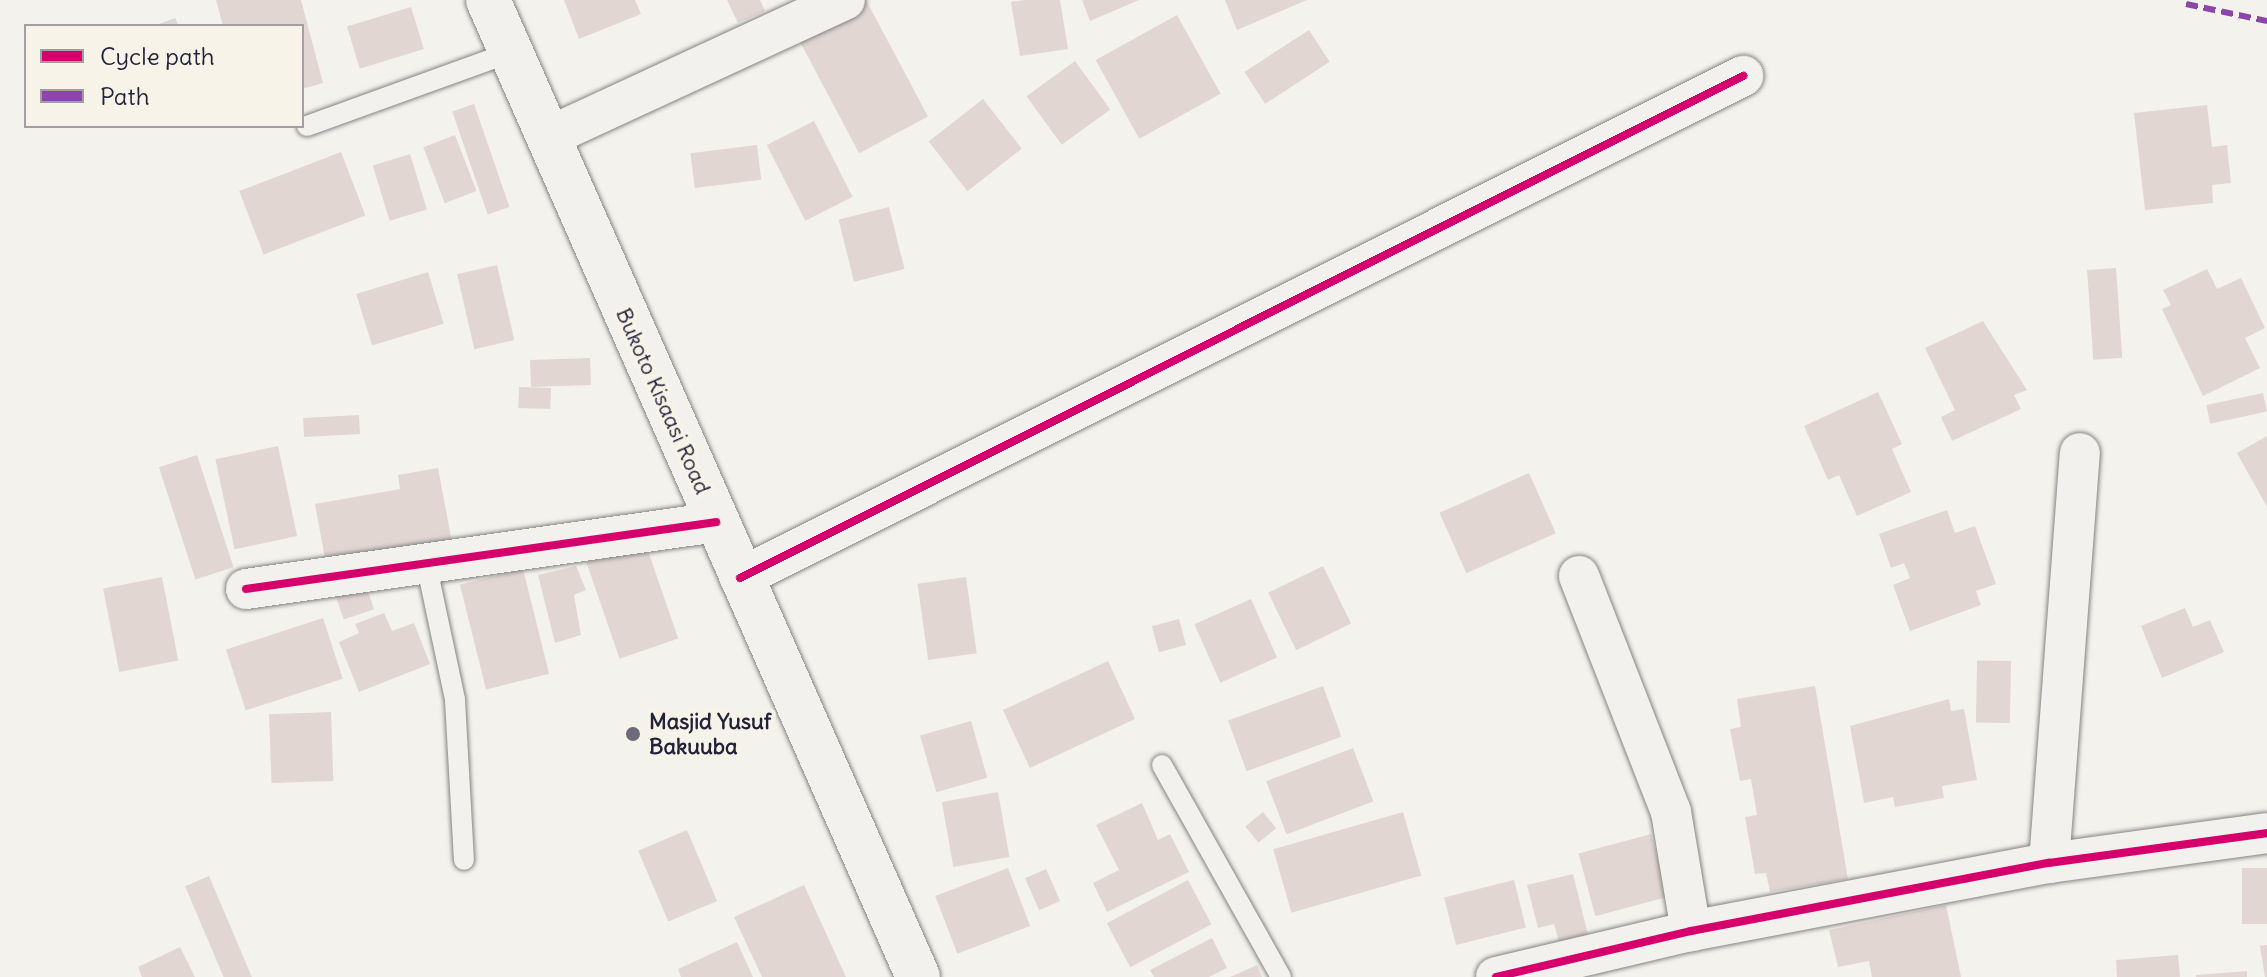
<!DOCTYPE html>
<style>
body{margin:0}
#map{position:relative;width:2267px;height:977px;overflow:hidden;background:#f4f2ec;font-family:Delius,sans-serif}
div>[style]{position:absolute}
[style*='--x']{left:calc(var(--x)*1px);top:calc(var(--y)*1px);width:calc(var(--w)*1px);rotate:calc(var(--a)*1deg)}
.building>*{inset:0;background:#e2d6d2;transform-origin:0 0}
.roads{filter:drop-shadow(0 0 2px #858486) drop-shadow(0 0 2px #858486)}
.service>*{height:20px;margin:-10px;padding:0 10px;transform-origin:10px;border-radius:10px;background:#f2f1ed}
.minor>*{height:40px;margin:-20px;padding:0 20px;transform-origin:20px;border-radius:20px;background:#f2f1ed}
.secondary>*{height:44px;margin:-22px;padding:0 22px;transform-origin:22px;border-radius:22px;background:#f2f1ed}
.quiet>*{height:6px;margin-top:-3px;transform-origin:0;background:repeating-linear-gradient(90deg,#8e44ad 0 12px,transparent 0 18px)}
.cycleway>*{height:8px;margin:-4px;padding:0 4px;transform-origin:4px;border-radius:4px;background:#d6006c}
.dots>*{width:22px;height:22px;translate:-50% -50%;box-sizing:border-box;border:4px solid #f7f3e8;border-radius:50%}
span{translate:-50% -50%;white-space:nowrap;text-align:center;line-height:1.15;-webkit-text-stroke:8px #f7f3e8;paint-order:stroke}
.street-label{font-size:22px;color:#22223b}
.poi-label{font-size:22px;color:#22223b;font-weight:700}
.left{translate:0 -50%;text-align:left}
.legend{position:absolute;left:24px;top:24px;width:280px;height:104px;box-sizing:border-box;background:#f7f3e8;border:2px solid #a29fa3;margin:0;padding:10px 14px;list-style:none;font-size:24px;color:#22223b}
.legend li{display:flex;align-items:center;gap:16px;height:40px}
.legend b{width:40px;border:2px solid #a29fa3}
</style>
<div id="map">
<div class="building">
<div style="clip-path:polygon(216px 0,301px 0,323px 83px,302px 89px,302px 26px,223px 26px)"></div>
<div style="clip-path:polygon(564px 0,635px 0,641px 14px,579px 39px)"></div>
<div style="clip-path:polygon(727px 0,760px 0,765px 11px,738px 23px)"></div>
<div style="left:866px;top:0;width:132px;height:78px;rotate:62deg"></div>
<div style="clip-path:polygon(1025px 0,1060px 0,1068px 49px,1020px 56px,1011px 2px)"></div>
<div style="clip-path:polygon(1082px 0,1139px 0,1090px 21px)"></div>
<div style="clip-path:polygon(1225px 0,1307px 0,1237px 30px)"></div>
<div style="left:411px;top:7px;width:44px;height:67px;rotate:73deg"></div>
<div style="left:1177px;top:15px;width:90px;height:93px;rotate:61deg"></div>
<div style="clip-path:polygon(175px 18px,179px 26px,154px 26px)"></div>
<div style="left:1309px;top:30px;width:38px;height:77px;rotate:57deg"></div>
<div style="left:1075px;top:61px;width:60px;height:60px;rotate:54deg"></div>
<div style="left:983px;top:99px;width:63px;height:69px;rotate:52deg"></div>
<div style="left:474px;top:104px;width:109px;height:23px;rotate:71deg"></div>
<div style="clip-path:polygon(2207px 105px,2212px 147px,2227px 145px,2231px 183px,2212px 185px,2213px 203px,2145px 210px,2134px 113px)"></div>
<div style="left:814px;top:121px;width:85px;height:53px;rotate:63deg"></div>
<div style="left:455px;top:135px;width:60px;height:34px;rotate:69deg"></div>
<div style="left:757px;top:145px;width:35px;height:67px;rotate:83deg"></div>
<div style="left:341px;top:152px;width:68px;height:109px;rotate:69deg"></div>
<div style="left:410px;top:154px;width:58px;height:39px;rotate:73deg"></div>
<div style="left:889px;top:207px;width:64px;height:52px;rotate:76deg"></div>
<div style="left:497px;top:265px;width:77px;height:41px;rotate:77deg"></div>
<div style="left:2116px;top:268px;width:90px;height:29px;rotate:86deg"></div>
<div style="clip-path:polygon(2207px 269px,2217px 289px,2241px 278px,2265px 328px,2245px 338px,2260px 368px,2203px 396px,2162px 309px,2171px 305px,2163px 290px)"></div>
<div style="left:428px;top:272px;width:54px;height:75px;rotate:73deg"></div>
<div style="clip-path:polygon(1983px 321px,2027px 390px,2014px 395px,2021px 409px,1952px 441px,1941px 417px,1955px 410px,1925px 348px)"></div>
<div style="left:590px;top:358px;width:27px;height:60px;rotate:88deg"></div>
<div style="left:519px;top:387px;width:32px;height:21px;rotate:2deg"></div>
<div style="clip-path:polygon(1878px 392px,1902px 444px,1892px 449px,1911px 492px,1857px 516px,1839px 475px,1828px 480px,1804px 426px)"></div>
<div style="left:2263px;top:393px;width:19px;height:58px;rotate:78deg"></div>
<div style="left:359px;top:415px;width:19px;height:56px;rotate:87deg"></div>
<div style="clip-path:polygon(2267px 436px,2267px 507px,2237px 453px)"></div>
<div style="left:278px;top:446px;width:92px;height:64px;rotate:78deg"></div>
<div style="left:197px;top:455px;width:118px;height:40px;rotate:72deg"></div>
<div style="clip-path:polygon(438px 468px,452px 542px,326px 564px,315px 504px,400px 489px,398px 475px)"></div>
<div style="left:1529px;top:473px;width:66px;height:98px;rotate:66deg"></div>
<div style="clip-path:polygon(1947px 510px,1955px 533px,1975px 526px,1996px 584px,1976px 591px,1981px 605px,1910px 631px,1893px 585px,1910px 578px,1904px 563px,1891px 568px,1879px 534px)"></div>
<div style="left:645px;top:542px;width:102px;height:62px;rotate:71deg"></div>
<div style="clip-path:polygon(576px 566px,586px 590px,574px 595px,581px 635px,555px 643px,538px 575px)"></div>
<div style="left:1323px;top:566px;width:64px;height:61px;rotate:64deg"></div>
<div style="left:523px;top:569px;width:108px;height:65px;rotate:76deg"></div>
<div style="left:162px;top:577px;width:85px;height:60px;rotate:79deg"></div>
<div style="left:363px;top:577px;width:34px;height:32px;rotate:71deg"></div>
<div style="left:966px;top:577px;width:77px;height:49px;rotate:82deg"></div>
<div style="left:1251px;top:599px;width:64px;height:62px;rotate:66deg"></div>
<div style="clip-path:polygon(2185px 608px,2193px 627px,2210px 620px,2224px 652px,2162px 678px,2141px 626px)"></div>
<div style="clip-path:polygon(384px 613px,392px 631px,414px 623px,430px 664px,359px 692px,339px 642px,359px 633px,355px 624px)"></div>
<div style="left:323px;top:618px;width:64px;height:102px;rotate:72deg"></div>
<div style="left:1179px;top:619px;width:27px;height:28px;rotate:75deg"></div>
<div style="left:1108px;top:661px;width:64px;height:116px;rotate:65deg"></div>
<div style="left:2011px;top:661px;width:62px;height:34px;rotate:91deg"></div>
<div style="left:1323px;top:686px;width:54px;height:101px;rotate:70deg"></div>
<div style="clip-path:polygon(1815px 686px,1848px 879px,1770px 892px,1766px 873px,1755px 874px,1745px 817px,1757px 815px,1751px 779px,1740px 781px,1730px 729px,1741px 727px,1737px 699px)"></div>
<div style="clip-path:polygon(1949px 699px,1951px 711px,1964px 709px,1977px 780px,1942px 786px,1944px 798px,1895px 807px,1893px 797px,1864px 803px,1850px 726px)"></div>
<div style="left:331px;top:712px;width:69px;height:62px;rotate:88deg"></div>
<div style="left:971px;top:721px;width:59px;height:53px;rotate:74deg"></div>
<div style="left:1353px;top:748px;width:57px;height:93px;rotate:69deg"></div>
<div style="left:998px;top:792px;width:66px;height:57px;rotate:80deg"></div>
<div style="clip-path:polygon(1142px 803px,1158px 840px,1170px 834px,1189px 872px,1107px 912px,1093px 883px,1119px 870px,1096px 825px)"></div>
<div style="left:1263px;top:812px;width:21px;height:23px;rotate:51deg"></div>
<div style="left:1403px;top:812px;width:66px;height:135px;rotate:74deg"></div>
<div style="left:687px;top:830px;width:77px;height:53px;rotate:67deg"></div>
<div style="left:1651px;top:834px;width:65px;height:75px;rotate:75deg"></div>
<div style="left:1008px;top:868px;width:62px;height:78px;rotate:69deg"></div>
<div style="left:2267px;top:868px;width:56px;height:25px;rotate:90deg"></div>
<div style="left:1046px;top:869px;width:35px;height:23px;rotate:66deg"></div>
<div style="clip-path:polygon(1573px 874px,1588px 935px,1559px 942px,1554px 924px,1538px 928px,1527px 885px)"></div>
<div style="left:209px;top:876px;width:110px;height:26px;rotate:67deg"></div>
<div style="left:1188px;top:880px;width:50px;height:92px;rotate:62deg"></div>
<div style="left:1514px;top:880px;width:49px;height:72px;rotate:76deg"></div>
<div style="clip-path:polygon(804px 885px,846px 977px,762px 977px,734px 917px)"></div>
<div style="clip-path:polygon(1946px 905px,1961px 977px,1872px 977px,1869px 961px,1838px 967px,1829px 930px)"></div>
<div style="clip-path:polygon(1212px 938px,1227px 968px,1209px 977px,1154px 977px,1150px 970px)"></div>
<div style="clip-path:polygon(737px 942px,753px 977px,681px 977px,678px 969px)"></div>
<div style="clip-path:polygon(2267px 945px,2267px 977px,2265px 977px,2260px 946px)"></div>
<div style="clip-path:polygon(180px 947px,195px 977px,142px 977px,138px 967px)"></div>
<div style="clip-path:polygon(2178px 955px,2180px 977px,2117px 977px,2116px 960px)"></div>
<div style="clip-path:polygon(1257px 965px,1262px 977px,1230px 977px)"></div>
<div style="clip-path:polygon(2247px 971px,2247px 977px,2196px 977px,2196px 975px)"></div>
</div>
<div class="roads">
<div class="service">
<div style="--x:307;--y:126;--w:217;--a:-19.9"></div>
<div style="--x:426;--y:563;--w:140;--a:78"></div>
<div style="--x:455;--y:700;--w:160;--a:86.8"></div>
<div style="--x:1162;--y:765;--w:243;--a:60.7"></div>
</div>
<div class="minor">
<div style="--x:548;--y:137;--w:327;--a:-24.8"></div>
<div style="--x:1579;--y:576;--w:253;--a:68.7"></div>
<div style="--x:1671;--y:812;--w:121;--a:80.5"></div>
<div style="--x:740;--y:578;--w:1122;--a:-26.59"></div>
<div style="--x:246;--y:589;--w:475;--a:-8.1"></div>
<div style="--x:2049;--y:863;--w:411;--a:-85.7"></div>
<div style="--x:1496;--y:977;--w:200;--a:-13.3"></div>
<div style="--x:1691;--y:931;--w:364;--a:-10.8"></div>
<div style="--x:2049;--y:863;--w:220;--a:-7.8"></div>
</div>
<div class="secondary">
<div style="--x:488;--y:0;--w:1067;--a:66.24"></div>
</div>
</div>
<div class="quiet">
<div style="--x:2186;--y:4;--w:83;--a:11.9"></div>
</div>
<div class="cycleway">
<div style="--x:740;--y:578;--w:1122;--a:-26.59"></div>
<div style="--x:246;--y:589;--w:475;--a:-8.1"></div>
<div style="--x:1496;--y:977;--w:200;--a:-13.3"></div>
<div style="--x:1691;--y:931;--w:364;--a:-10.8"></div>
<div style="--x:2049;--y:863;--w:220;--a:-7.8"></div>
</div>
<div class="dots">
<div style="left:633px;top:734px;background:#6c6b79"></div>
</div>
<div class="street-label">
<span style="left:663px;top:401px;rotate:66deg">Bukoto Kisaasi Road</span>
</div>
<div class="poi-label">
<span class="left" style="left:649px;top:734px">Masjid Yusuf<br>Bakuuba</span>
</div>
<ul class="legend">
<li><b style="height:10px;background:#d6006c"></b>Cycle path</li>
<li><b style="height:10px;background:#8e44ad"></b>Path</li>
</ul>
</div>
